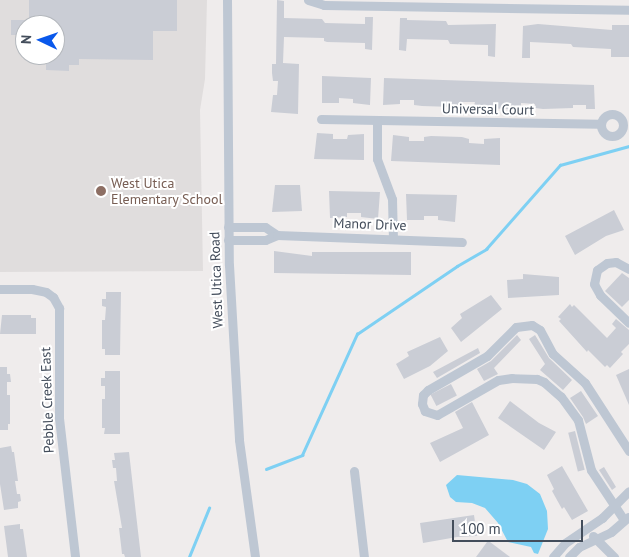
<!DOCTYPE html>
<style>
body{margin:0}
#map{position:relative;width:629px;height:557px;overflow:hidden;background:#efecec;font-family:"PT Sans",sans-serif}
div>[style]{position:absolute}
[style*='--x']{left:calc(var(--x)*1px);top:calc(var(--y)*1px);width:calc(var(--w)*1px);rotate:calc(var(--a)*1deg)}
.education>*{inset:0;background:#e0dddd}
.water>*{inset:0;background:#7ed0f3}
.stream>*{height:2.5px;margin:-1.25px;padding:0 1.25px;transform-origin:1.25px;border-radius:1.25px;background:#7ed0f3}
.building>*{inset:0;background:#cacdd5;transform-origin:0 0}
.minor>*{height:9px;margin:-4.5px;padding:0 4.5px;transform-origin:4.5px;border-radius:4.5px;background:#bec7d3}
.minor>.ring{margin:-4.5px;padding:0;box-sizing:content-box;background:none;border:9px solid #bec7d3;border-radius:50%}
.dots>*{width:14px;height:14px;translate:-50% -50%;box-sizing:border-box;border:2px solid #fff;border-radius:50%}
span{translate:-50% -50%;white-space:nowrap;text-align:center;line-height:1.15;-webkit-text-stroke:4px #fff;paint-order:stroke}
.street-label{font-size:14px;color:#434d5b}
.education-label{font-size:14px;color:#785e54}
.left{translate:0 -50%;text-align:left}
.north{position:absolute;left:15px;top:15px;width:50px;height:50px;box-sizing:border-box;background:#fff;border:1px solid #b4b8bd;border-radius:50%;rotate:273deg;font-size:14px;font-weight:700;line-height:20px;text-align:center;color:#434d5b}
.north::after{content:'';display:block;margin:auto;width:18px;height:22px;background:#0a58eb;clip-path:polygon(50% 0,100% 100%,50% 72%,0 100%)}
.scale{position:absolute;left:452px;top:520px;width:131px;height:22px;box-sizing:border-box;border:2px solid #434d5b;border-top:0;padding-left:6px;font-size:15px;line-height:18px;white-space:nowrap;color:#434d5b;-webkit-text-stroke:4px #fff;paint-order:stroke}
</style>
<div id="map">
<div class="education">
<div style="clip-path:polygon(evenodd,0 0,207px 0,205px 79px,200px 110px,203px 271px,0 272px,0 0,25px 25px,55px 25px,55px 55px,25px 55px,25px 25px)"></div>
</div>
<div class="water">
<div style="clip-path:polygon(457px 475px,513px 480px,527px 484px,540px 494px,547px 511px,548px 529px,538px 554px,534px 553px,531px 547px,508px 542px,498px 523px,485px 508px,472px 503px,456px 502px,450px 497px,446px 485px)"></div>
</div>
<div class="stream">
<div style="--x:266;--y:469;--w:39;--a:-21"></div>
<div style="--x:302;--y:455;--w:133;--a:-65.6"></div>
<div style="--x:357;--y:334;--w:121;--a:-34.2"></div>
<div style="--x:457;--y:266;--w:34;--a:-30"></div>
<div style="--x:486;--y:249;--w:112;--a:-48.6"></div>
<div style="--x:560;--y:165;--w:72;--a:-15.4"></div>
<div style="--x:189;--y:557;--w:53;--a:-67.8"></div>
</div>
<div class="building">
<div style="clip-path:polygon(29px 0,177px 0,177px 31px,153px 31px,153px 60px,79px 59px,79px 65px,69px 65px,69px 71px,46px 70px,46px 55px,55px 55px,55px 25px,29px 25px)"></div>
<div style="clip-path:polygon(277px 0,284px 1px,284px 18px,322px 19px,325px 23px,365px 24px,365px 17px,373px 17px,372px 50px,365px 49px,365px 43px,327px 42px,324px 41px,324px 38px,284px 37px,283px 63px,299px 64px,298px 114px,271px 112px,273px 95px,277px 95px,278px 81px,273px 81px,272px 73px,272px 64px,276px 64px)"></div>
<div style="clip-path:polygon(400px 18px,407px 18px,407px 20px,446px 21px,448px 25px,496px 24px,495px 57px,488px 56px,488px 45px,450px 44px,448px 40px,407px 39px,406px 51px,399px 50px)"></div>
<div style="left:11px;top:20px;width:14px;height:15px"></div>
<div style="clip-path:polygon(538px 24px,612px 30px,612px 25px,629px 25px,629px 57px,611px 57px,611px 49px,573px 47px,571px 44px,530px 42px,530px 58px,522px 58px,523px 26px)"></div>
<div style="clip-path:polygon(322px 76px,371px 78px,370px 105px,353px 103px,353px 99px,339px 98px,339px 103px,322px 103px)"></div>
<div style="clip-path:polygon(384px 78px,594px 85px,595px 109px,586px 109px,586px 105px,573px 105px,573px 108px,543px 109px,535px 108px,535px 104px,521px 103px,521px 108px,513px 109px,482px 108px,474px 106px,475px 102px,461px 102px,460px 106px,453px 107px,422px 106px,414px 105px,414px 100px,400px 100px,400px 104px,383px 105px)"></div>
<div style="clip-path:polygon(317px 133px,333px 134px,333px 139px,347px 139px,348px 135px,364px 134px,364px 160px,314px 159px)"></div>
<div style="clip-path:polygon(393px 135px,409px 137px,409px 141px,424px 141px,424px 137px,431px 136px,462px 137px,469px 139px,469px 143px,484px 144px,484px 139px,500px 138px,500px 165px,391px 161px)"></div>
<div style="clip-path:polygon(275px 185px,300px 185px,302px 211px,272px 212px)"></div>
<div style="clip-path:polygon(329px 191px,380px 192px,378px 219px,361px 217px,361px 213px,347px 213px,347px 217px,330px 218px)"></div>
<div style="clip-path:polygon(406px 194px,457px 195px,455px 222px,438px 220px,438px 216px,424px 216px,424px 220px,407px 220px)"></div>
<div style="clip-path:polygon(614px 210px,624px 230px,606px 236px,575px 255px,565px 236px)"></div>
<div style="clip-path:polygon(274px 251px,312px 256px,312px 252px,411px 252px,411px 275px,274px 273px)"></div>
<div style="clip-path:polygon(622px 273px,629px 278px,629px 300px,622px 307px,605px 291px)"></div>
<div style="clip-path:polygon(523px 274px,559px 277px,559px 295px,508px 298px,507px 280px,523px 279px)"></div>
<div style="clip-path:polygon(106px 292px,121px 292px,120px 355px,105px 355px,105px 349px,102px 349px,102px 320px,105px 320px,106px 307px,102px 306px,102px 299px,106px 299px)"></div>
<div style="clip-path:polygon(491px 295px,502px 309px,461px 342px,451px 328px,462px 318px,460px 314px)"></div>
<div style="clip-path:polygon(570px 304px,572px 307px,574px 305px,607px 338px,616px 328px,612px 324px,616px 319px,629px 330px,629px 344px,621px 352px,623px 354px,610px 368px,607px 365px,605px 367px,588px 350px,587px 352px,559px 321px,561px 319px,558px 317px)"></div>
<div style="clip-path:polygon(2px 315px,31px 315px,31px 318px,36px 318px,36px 334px,0 334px)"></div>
<div style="clip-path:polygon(517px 335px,521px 340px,494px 368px,498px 374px,484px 381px,477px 369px,491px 361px)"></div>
<div style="clip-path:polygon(535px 335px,549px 358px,572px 380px,563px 390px,540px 370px,545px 364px,529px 339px)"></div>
<div style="clip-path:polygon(440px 337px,448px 351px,430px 366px,404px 379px,396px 364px,409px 356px,407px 352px)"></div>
<div style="clip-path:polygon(478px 348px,480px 353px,437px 378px,433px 372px)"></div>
<div style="clip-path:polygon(0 367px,7px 367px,7px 374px,10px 374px,11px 382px,7px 382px,7px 395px,10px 395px,10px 424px,8px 424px,8px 430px,0 430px)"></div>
<div style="clip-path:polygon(629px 369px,629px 405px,616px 375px)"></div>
<div style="clip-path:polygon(105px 371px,120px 371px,120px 434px,104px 434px,105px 428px,102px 428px,102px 399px,105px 399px,105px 386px,101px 386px,101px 378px,105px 378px)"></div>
<div style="left:451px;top:384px;width:13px;height:23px;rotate:63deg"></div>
<div style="clip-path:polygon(581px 391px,598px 416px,586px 424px,583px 417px,570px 398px)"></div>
<div style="clip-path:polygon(510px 401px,539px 423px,556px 432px,544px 450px,498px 418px)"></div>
<div style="clip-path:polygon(472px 402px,489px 435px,440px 462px,430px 443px,463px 428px,455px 412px)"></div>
<div style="left:575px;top:431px;width:40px;height:7px;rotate:76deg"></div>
<div style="clip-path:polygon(11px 446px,12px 452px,14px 452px,18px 481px,15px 481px,17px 494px,20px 494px,21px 501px,18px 502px,18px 508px,4px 510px,0 484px,0 448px)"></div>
<div style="clip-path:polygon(129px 452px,136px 514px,141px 557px,125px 557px,124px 554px,122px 554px,121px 545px,119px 528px,122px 528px,114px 481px,117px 481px,116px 468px,113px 468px,112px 460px,115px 460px,114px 453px)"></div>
<div style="clip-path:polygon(562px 466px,588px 511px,572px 520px,564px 507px,562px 509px,552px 491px,554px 489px,547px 475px)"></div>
<div style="clip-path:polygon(604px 467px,616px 487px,612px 490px,599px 470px)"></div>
<div style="clip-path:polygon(474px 515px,477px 536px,457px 537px,423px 543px,420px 523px)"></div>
<div style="clip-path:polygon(20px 524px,20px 529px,23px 529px,27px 557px,8px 557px,4px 526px)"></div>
<div style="clip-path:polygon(487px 542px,490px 542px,510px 557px,476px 557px)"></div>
</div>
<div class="minor">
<div style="--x:227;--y:0;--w:265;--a:89.6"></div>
<div style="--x:229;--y:265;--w:175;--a:86.7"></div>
<div style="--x:239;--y:440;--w:118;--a:82.2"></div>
<div style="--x:308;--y:0;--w:17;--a:17"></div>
<div style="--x:324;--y:5;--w:305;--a:0.9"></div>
<div class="ring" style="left:601px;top:114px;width:13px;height:13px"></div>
<div style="--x:321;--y:119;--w:278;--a:1"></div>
<div style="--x:377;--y:121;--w:38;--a:90"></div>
<div style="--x:377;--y:159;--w:43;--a:69.4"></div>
<div style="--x:392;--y:199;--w:40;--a:88.6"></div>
<div style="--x:228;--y:227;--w:37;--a:0"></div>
<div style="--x:265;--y:227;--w:14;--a:34"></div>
<div style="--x:277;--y:235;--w:13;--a:157"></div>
<div style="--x:265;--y:240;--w:37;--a:180"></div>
<div style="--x:277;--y:235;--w:185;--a:2.2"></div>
<div style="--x:629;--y:269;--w:15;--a:-152"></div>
<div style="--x:616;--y:262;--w:9;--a:174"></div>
<div style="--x:607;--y:263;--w:12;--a:145"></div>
<div style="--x:597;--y:270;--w:14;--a:102"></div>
<div style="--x:594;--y:284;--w:13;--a:61"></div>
<div style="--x:600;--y:295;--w:40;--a:44"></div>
<div style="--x:0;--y:289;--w:32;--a:0"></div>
<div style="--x:32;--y:289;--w:14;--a:12"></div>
<div style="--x:46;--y:292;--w:9;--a:36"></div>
<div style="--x:53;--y:297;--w:13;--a:61"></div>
<div style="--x:59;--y:308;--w:110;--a:90"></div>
<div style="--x:59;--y:418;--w:140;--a:83.4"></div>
<div style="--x:354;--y:471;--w:87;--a:83.4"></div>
<div style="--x:624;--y:520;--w:60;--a:-123.4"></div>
<div style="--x:591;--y:470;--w:52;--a:-104.6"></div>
<div style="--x:578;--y:420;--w:29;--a:-126"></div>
<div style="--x:561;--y:397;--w:23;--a:-139"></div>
<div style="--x:544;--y:382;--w:8;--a:-157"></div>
<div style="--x:537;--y:379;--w:25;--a:-178"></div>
<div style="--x:512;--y:378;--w:14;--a:172"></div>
<div style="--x:498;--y:380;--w:70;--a:150.2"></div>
<div style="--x:437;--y:415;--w:13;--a:-162"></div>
<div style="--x:425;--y:411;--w:8;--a:-113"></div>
<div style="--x:422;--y:404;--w:9;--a:-84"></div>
<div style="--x:423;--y:395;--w:7;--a:-45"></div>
<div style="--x:428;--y:390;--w:68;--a:-30"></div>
<div style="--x:487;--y:356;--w:41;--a:-45"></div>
<div style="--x:516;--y:327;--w:16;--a:-7"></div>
<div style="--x:532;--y:325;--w:9;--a:32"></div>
<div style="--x:540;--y:330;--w:27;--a:62"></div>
<div style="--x:553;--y:354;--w:43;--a:42.2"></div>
<div style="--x:585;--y:383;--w:81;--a:57.1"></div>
<div style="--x:593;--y:536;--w:30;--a:45"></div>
<div style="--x:553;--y:557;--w:18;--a:-49"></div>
<div style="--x:565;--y:543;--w:45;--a:-34"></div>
<div style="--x:602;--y:518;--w:38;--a:-45"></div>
<div style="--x:569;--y:557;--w:14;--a:-45"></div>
<div style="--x:579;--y:547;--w:35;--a:-25"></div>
<div style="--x:611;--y:532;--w:23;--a:-41"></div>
</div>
<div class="dots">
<div style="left:101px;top:191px;background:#8d6e63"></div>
</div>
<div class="street-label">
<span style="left:488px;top:109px;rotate:1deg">Universal Court</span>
<span style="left:370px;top:224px;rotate:2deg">Manor Drive</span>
<span style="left:216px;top:280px;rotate:-92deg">West Utica Road</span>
<span style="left:47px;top:400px;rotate:-92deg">Pebble Creek East</span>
</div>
<div class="education-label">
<span class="left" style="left:111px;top:191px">West Utica<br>Elementary School</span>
</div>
<div class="north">N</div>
<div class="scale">100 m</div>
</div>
